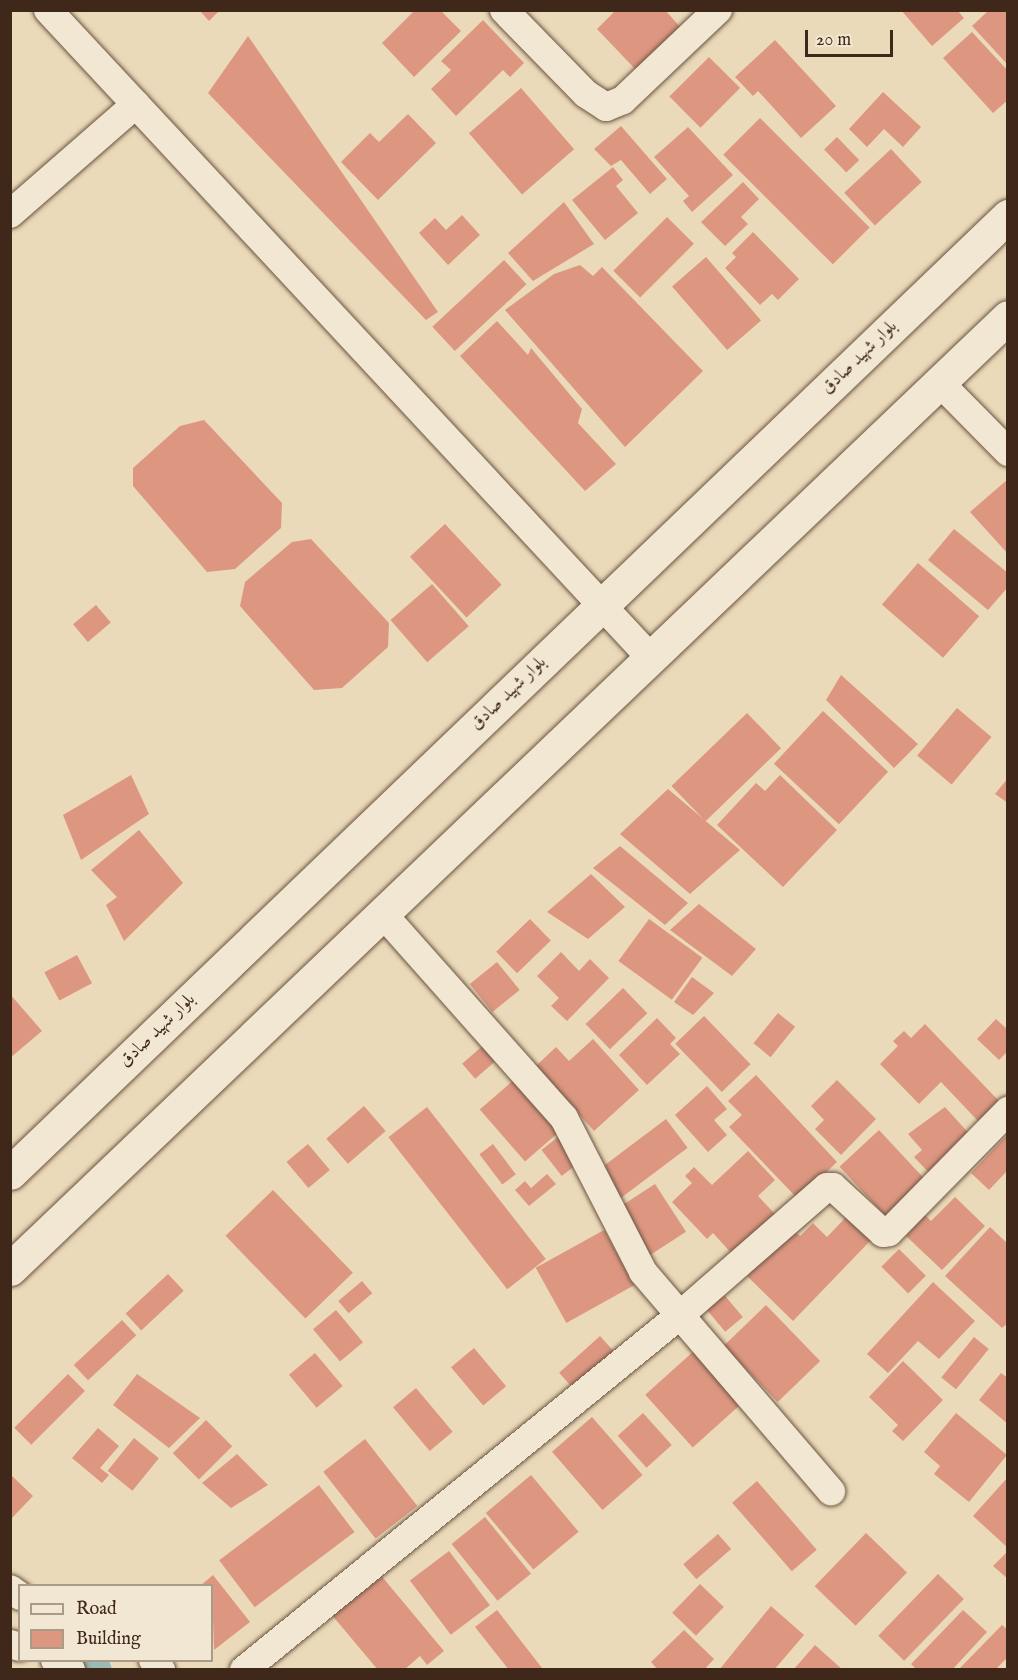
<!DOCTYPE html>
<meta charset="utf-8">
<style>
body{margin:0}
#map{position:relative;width:1018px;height:1680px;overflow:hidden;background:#ebdab9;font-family:"IM FELL English",Amiri,serif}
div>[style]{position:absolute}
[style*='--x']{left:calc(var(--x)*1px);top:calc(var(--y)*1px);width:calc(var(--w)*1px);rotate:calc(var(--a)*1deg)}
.canal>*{height:32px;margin:-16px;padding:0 16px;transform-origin:16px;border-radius:16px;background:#9ab9b7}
.building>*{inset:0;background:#dd9781;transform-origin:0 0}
.roads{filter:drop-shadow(0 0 2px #6a5442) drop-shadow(0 0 2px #6a5442)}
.minor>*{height:28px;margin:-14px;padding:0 14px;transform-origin:14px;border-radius:14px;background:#f2e7d2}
.secondary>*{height:33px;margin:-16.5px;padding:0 16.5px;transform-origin:16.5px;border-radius:16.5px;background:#f2e7d2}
span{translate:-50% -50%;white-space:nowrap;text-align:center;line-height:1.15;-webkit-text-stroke:4.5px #f2e7d2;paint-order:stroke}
.street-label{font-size:18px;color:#3f271a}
.frame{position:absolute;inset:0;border:12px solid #3f271a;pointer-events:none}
.legend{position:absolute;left:18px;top:1584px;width:195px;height:78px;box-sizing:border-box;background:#f2e7d2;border:2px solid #aa9a88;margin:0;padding:8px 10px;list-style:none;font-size:18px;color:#3f271a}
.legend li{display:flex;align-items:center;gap:12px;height:30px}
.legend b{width:30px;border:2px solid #aa9a88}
.scale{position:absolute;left:805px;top:30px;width:88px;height:27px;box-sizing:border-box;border:3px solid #3f271a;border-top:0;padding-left:8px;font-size:18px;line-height:21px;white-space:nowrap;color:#3f271a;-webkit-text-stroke:4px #f2e7d2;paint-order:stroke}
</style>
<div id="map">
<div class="canal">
<div style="--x:76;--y:1660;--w:22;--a:27"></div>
</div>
<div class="building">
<div style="clip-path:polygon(199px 10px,220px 10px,209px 21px)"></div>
<div style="clip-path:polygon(415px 10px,440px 10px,461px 31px,414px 77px,382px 43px)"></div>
<div style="clip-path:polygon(616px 10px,665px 10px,682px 29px,637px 71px,597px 29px)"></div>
<div style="clip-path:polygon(901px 10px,957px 10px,964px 18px,932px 46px)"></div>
<div style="clip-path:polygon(989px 10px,1008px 10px,1008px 65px,972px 26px)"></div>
<div style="clip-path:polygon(483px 20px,524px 63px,510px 77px,503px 70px,456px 116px,431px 89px,451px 70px,441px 61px)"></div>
<div style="clip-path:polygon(972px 32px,1008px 71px,1008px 100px,993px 113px,943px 58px)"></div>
<div style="clip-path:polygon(248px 36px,438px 312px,426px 320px,208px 93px)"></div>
<div style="clip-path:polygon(775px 40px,836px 106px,801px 138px,758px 91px,753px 96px,735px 77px)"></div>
<div style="left:709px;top:57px;width:44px;height:56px;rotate:45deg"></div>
<div style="left:521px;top:88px;width:81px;height:69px;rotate:49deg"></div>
<div style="clip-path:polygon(883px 92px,921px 127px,903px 147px,884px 129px,867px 147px,849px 129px)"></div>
<div style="clip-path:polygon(408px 114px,436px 143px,378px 200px,341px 162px,370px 133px,379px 142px)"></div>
<div style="left:760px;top:118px;width:155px;height:52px;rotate:45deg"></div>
<div style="clip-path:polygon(621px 126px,667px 179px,650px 194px,621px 160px,611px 166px,594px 149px)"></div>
<div style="clip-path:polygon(688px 127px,733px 175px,692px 212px,683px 201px,689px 196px,654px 157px)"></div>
<div style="left:837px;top:137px;width:32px;height:18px;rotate:46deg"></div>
<div style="left:891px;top:149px;width:45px;height:64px;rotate:47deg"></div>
<div style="clip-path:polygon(613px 167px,623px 180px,616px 186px,638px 213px,605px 240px,572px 200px)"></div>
<div style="clip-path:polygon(743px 182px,759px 199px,741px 217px,748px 224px,725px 246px,701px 222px)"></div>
<div style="clip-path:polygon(564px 202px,594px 244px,533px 281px,508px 253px)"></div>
<div style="clip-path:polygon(462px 215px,480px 235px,448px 265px,419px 233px,435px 218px,446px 230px)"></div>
<div style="left:667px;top:217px;width:38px;height:76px;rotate:45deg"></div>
<div style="clip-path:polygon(753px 232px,799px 279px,778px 300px,772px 294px,760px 305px,725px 268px,736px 257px,732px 253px)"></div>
<div style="left:706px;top:257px;width:84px;height:45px;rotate:49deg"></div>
<div style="left:504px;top:260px;width:33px;height:98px;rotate:47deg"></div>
<div style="clip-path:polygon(580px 265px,593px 276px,602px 267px,703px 371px,625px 447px,505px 310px,554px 274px)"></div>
<div style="clip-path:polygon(497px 321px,528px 355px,531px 348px,582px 409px,578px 423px,616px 464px,585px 491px,460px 356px)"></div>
<div style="clip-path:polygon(204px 420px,282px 503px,281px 528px,235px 569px,207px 572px,133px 486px,133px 468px,180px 426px)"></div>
<div style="clip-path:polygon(1008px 479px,1008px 554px,970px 512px)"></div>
<div style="left:445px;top:524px;width:83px;height:48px;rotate:47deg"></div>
<div style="clip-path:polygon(954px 529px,1008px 573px,1008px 587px,988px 610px,928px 560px)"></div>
<div style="clip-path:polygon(311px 539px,389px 623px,388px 647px,342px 688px,314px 690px,240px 606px,245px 582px,292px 542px)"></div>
<div style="left:918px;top:563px;width:81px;height:55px;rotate:41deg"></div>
<div style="left:432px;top:584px;width:56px;height:55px;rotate:49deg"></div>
<div style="left:96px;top:605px;width:23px;height:30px;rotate:50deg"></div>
<div style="clip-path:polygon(841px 675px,918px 744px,894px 768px,826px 700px)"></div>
<div style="left:957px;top:708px;width:45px;height:62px;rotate:40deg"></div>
<div style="left:823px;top:711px;width:89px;height:72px;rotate:43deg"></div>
<div style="left:747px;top:713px;width:49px;height:105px;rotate:46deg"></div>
<div style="clip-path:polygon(131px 775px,149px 814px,81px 860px,63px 815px)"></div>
<div style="clip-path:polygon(780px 775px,837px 830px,783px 887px,717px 825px,756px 783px,765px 791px)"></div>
<div style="clip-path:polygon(1008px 778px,1008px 803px,995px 794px)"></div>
<div style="clip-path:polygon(668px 789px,740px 850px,690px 894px,620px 834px)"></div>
<div style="clip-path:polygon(139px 830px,183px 883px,124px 941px,106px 905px,117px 897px,91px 870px)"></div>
<div style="clip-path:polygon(620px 846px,688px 903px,665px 925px,593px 868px)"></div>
<div style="clip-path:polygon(591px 874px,625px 907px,588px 939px,547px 912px)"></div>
<div style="clip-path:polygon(699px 904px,756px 949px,732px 976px,670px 930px)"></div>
<div style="left:530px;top:919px;width:30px;height:47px;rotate:46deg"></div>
<div style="left:649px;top:919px;width:66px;height:52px;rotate:36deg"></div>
<div style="clip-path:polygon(561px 952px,579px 971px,590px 959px,609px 978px,567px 1021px,551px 1006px,559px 998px,537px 976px)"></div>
<div style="left:77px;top:955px;width:32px;height:37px;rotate:62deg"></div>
<div style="left:497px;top:962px;width:36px;height:35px;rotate:51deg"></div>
<div style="clip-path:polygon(692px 977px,714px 993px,693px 1015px,674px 1002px)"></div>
<div style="left:623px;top:988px;width:35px;height:52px;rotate:46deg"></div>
<div style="clip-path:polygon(10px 994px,42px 1031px,10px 1058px)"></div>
<div style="left:778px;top:1013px;width:22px;height:39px;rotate:39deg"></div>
<div style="left:704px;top:1016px;width:67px;height:40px;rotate:46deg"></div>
<div style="clip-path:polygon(657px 1018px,676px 1038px,670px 1044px,680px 1054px,647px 1085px,619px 1055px)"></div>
<div style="clip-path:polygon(996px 1019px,1008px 1030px,1008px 1051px,999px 1060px,977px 1039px)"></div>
<div style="clip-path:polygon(925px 1024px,999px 1101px,978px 1121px,941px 1082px,919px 1104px,880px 1064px,898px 1046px,893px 1041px,904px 1031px,911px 1038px)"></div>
<div style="clip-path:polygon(593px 1039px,639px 1090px,594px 1131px,536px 1066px,556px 1047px,569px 1061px)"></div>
<div style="left:487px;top:1042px;width:20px;height:33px;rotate:49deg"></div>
<div style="clip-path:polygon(756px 1075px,837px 1162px,798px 1199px,729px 1127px,742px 1115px,728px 1101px)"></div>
<div style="left:516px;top:1078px;width:69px;height:48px;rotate:49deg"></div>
<div style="clip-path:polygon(837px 1080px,876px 1119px,841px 1155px,815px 1129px,824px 1120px,811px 1106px)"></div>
<div style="clip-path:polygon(707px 1086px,727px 1109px,714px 1120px,727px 1135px,708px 1152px,675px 1115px)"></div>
<div style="left:364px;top:1106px;width:33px;height:50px;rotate:49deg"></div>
<div style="left:427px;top:1107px;width:193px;height:49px;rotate:52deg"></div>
<div style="clip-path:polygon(945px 1107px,974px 1139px,933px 1177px,914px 1157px,922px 1150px,908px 1134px)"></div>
<div style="left:666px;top:1119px;width:36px;height:84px;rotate:53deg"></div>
<div style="left:879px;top:1130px;width:70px;height:54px;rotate:47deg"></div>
<div style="clip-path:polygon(1008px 1134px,1008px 1170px,989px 1190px,971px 1173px)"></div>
<div style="left:558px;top:1137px;width:33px;height:21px;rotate:52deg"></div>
<div style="left:308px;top:1144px;width:34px;height:28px;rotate:50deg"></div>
<div style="left:493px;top:1144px;width:38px;height:17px;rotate:53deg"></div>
<div style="clip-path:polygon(748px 1151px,775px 1180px,758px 1196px,775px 1214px,733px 1255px,713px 1233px,707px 1239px,672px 1202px,692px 1183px,685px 1176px,694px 1167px,712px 1185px)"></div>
<div style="clip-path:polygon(547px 1174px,556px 1184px,529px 1206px,515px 1190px,525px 1181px,531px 1188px)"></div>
<div style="left:655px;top:1184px;width:57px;height:45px;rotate:57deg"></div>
<div style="left:273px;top:1190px;width:115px;height:66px;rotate:46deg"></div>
<div style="clip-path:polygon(955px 1197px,985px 1226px,942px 1270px,906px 1236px,925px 1215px,931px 1221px)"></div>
<div style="clip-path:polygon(848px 1215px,872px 1239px,793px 1321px,747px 1276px,793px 1229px,800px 1236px,813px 1223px,827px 1237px)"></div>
<div style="clip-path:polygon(990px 1227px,1008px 1244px,1008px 1323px,1002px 1328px,945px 1276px)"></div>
<div style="left:604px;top:1230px;width:63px;height:78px;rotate:61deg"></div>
<div style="left:899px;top:1249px;width:38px;height:25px;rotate:45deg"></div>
<div style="left:168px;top:1274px;width:23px;height:58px;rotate:47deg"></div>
<div style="left:362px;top:1281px;width:16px;height:31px;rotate:50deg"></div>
<div style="clip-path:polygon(933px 1282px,975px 1321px,939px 1359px,918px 1341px,888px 1373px,867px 1354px)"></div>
<div style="left:721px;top:1291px;width:34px;height:23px;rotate:50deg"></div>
<div style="left:766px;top:1305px;width:78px;height:59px;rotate:46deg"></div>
<div style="left:336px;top:1310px;width:42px;height:30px;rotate:50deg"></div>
<div style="left:122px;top:1320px;width:21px;height:66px;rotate:47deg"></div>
<div style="left:600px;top:1336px;width:27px;height:55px;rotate:48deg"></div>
<div style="left:974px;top:1337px;width:19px;height:52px;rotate:39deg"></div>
<div style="left:474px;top:1348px;width:50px;height:30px;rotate:50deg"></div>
<div style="left:695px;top:1350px;width:71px;height:67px;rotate:48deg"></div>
<div style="left:315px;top:1353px;width:43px;height:34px;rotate:50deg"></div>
<div style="clip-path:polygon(903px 1361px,943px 1400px,903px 1441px,892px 1431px,898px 1425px,869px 1397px)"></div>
<div style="clip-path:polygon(1001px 1373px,1008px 1378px,1008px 1424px,979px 1400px)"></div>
<div style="left:68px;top:1374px;width:24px;height:76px;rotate:45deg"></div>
<div style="clip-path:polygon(137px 1374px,200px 1418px,169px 1448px,113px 1405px)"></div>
<div style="left:416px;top:1388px;width:57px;height:30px;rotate:50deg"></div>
<div style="left:643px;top:1413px;width:43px;height:34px;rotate:48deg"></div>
<div style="clip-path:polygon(956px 1413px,1007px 1455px,969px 1502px,934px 1474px,940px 1466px,924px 1452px)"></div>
<div style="left:592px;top:1417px;width:77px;height:53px;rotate:49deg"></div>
<div style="left:206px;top:1420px;width:37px;height:47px;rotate:45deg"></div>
<div style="clip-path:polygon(98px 1428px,119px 1446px,100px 1468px,109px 1475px,102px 1483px,72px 1458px)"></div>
<div style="left:134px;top:1438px;width:32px;height:42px;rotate:39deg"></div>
<div style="left:365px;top:1439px;width:85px;height:53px;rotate:52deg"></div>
<div style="clip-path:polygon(237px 1454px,268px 1485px,231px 1508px,202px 1483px)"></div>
<div style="clip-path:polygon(10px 1474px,33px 1496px,10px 1520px)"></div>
<div style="left:531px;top:1475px;width:74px;height:59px;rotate:50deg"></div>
<div style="clip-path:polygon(1008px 1477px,1008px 1548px,973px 1516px)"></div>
<div style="left:757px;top:1481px;width:91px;height:33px;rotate:49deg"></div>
<div style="left:319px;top:1485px;width:59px;height:125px;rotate:53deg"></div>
<div style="left:485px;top:1517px;width:73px;height:43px;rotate:51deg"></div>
<div style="left:866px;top:1533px;width:57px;height:74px;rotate:44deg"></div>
<div style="left:718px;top:1534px;width:20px;height:46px;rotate:49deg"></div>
<div style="left:449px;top:1551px;width:68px;height:49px;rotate:53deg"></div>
<div style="clip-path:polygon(1006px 1553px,1008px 1554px,1008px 1579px,993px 1566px)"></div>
<div style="clip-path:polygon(379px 1573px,444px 1651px,427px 1665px,420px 1656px,404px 1670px,378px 1670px,331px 1614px)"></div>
<div style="left:938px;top:1574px;width:36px;height:86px;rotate:44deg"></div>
<div style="clip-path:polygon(213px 1575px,250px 1622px,214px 1650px,212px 1586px,200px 1586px)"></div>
<div style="left:700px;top:1584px;width:33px;height:40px;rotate:44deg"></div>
<div style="clip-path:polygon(771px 1606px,804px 1635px,774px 1670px,719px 1670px)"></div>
<div style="clip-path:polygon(497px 1610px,542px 1668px,540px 1670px,509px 1670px,475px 1627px)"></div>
<div style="clip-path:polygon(963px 1610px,987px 1632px,952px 1670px,917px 1670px,911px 1664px)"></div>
<div style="clip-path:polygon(1002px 1625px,1008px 1630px,1008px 1657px,995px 1670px,958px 1670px)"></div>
<div style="clip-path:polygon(684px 1630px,714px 1659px,704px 1670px,658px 1670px,651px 1662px)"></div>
<div style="clip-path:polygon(815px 1645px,843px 1670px,793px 1670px)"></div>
</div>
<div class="roads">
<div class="minor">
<div style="--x:48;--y:10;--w:882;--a:47.07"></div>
<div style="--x:504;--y:10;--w:117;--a:45.7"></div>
<div style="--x:586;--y:94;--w:24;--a:33"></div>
<div style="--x:606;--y:107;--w:18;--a:-22"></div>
<div style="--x:623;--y:100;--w:131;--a:-43.5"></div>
<div style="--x:10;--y:214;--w:167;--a:-41.1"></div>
<div style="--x:940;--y:383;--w:97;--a:45.4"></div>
<div style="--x:382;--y:913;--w:274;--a:48.4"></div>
<div style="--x:564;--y:1118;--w:173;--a:62.8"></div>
<div style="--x:643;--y:1272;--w:289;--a:49.4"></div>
<div style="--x:10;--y:1589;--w:12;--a:35"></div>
<div style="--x:10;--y:1644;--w:10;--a:17"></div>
<div style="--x:55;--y:1660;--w:19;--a:32"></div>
<div style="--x:153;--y:1660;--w:13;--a:51"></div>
<div style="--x:244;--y:1670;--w:561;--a:-39.14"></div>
<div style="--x:679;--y:1316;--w:196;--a:-41.1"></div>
<div style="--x:827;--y:1187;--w:6;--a:0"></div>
<div style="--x:833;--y:1187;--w:68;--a:42.6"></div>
<div style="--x:883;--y:1233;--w:6;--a:-9"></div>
<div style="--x:889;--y:1232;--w:170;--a:-45.5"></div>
</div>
<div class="secondary">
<div style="--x:10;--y:1173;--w:1383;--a:-43.8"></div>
<div style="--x:10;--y:1269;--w:1379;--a:-43.65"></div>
</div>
</div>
<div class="street-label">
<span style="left:860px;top:358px;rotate:-44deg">بلوار شهید صادق</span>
<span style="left:509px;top:694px;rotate:-44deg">بلوار شهید صادق</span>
<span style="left:158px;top:1031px;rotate:-44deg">بلوار شهید صادق</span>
</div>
<div class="frame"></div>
<ul class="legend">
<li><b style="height:8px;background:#f2e7d2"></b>Road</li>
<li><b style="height:16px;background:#dd9781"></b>Building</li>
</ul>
<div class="scale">20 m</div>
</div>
